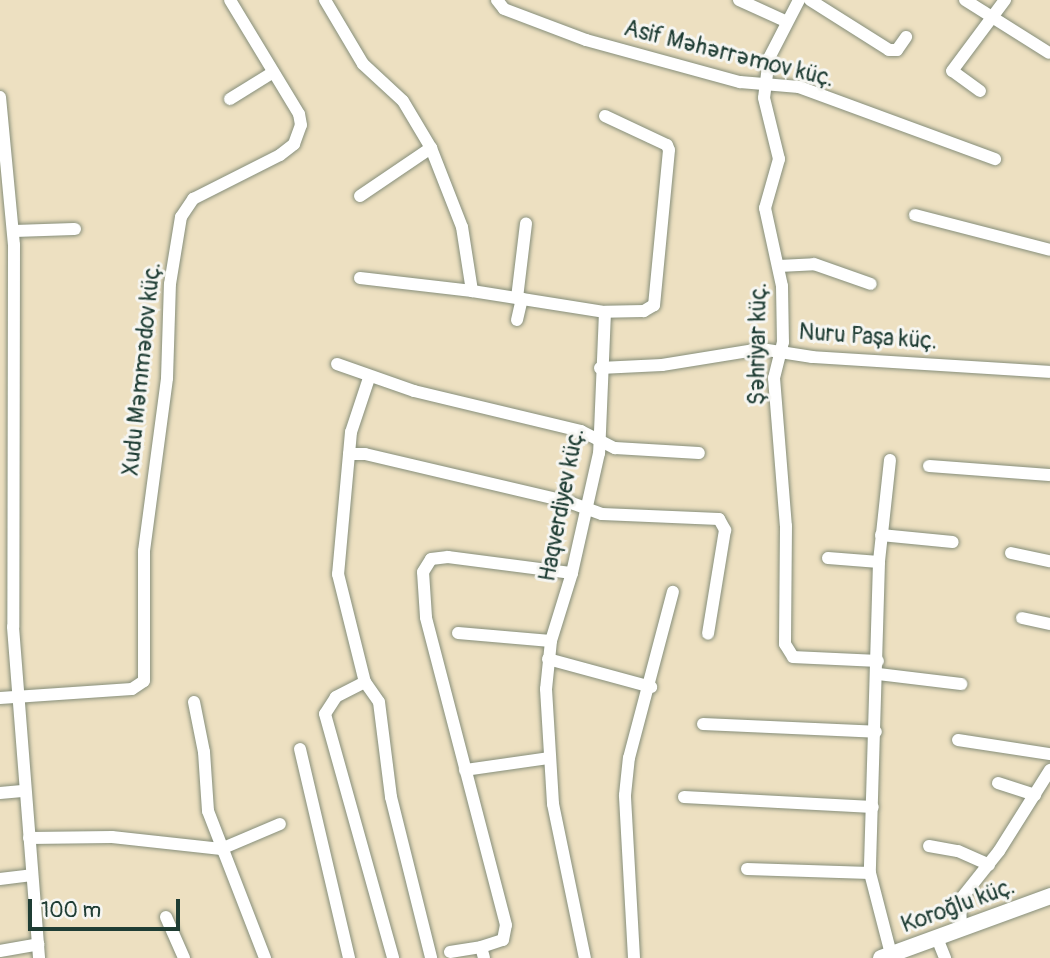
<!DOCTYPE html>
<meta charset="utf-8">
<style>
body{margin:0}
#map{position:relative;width:1050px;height:958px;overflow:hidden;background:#ede0c1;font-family:Pangolin,sans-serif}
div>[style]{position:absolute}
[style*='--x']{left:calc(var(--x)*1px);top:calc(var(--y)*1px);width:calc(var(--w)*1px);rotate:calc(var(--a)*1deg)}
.roads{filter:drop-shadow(0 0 2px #868e7a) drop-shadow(0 0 2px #868e7a)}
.minor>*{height:12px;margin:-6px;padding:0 6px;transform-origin:6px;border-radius:6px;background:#fff}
.tertiary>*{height:16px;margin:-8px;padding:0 8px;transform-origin:8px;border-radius:8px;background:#fff}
span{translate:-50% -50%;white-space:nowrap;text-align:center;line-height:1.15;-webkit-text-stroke:6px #f6f6f2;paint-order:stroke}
.street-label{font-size:23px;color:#1f3d34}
.scale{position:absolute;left:28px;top:899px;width:152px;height:32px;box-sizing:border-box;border:4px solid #1f3d34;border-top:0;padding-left:9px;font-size:21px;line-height:24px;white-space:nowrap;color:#1f3d34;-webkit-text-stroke:5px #f6f6f2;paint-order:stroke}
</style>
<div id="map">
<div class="roads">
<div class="minor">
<div style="--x:325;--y:0;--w:74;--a:59.3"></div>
<div style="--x:363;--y:64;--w:54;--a:42.8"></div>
<div style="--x:403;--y:101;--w:55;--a:59.2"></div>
<div style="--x:431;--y:148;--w:85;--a:68.6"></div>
<div style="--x:462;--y:227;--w:65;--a:81.1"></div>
<div style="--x:472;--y:291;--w:135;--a:9"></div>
<div style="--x:605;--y:312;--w:141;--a:92.4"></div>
<div style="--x:599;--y:453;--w:123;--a:102.7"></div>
<div style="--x:572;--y:573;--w:71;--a:107.2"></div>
<div style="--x:551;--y:641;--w:48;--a:95.9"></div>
<div style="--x:546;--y:689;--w:115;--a:86.5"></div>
<div style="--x:553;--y:804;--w:157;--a:78.3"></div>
<div style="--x:497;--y:0;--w:11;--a:52"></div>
<div style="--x:504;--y:9;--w:88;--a:20.7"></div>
<div style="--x:586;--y:40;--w:160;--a:15.3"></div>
<div style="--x:740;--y:82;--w:59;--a:4.8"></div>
<div style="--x:799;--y:87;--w:209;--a:20.2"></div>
<div style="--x:739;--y:0;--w:51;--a:24.5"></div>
<div style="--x:799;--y:0;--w:65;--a:117.3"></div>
<div style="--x:769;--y:58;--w:40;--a:97.1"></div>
<div style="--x:764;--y:98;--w:63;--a:76.2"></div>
<div style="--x:779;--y:159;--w:51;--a:105.9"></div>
<div style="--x:765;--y:208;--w:80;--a:77.7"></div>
<div style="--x:782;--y:286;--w:56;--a:89"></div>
<div style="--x:783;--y:342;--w:37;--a:104"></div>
<div style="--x:774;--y:378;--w:148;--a:85.4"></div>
<div style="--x:786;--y:526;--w:118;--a:90.5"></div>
<div style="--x:785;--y:644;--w:15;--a:58"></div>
<div style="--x:793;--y:657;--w:85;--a:2.7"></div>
<div style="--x:810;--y:0;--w:93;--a:32.3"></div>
<div style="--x:889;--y:50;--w:8;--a:0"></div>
<div style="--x:897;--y:50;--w:16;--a:-55"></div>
<div style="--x:965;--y:0;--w:99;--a:32.2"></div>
<div style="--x:980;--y:91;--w:34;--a:-144"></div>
<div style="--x:952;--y:71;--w:89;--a:-53.3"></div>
<div style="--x:0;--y:97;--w:149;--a:84.6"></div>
<div style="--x:14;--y:245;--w:382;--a:90.1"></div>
<div style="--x:13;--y:627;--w:332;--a:85.5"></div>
<div style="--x:230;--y:99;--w:49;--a:-31.8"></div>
<div style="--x:605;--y:116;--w:68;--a:25.1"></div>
<div style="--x:667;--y:145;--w:5;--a:68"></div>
<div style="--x:669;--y:150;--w:156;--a:95.5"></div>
<div style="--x:654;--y:305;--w:12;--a:149"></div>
<div style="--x:644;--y:311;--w:39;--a:179"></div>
<div style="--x:360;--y:196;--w:86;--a:-34.1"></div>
<div style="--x:915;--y:215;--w:139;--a:14.5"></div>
<div style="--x:13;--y:231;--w:62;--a:-1.8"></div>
<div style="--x:779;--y:266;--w:35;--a:-3"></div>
<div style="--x:814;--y:264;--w:60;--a:19.3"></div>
<div style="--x:360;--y:278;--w:113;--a:6.6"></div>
<div style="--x:517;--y:298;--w:75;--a:-83.1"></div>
<div style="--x:517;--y:320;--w:22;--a:-77"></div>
<div style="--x:337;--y:364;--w:82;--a:19.3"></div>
<div style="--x:414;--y:391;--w:172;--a:13.5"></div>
<div style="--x:581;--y:431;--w:38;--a:27"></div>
<div style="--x:615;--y:448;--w:84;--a:3.4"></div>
<div style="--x:600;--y:368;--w:62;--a:-2.8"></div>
<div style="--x:662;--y:365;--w:100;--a:-9.2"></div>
<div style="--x:761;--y:349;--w:52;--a:8.9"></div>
<div style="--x:812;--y:357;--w:238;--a:3.6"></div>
<div style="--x:369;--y:378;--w:57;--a:108.4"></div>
<div style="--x:351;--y:432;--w:143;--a:95.2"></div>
<div style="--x:338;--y:574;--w:111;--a:76"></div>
<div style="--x:365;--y:682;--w:33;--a:153"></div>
<div style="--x:336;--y:697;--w:20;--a:123"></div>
<div style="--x:325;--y:714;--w:253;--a:74.4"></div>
<div style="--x:349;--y:454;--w:16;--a:0"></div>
<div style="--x:365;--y:454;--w:206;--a:13.2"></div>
<div style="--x:566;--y:501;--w:38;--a:20"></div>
<div style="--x:602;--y:514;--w:117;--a:2.4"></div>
<div style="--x:719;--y:519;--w:13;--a:61"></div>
<div style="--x:725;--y:530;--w:105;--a:99.3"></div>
<div style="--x:890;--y:460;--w:103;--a:96.2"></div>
<div style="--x:879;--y:562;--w:311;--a:91.7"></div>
<div style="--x:870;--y:873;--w:84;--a:75.5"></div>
<div style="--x:929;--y:466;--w:121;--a:4.3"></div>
<div style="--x:881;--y:535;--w:72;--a:5.6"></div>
<div style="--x:1011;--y:553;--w:40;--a:12"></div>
<div style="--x:828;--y:558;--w:51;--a:4.5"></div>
<div style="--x:1022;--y:618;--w:29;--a:12"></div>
<div style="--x:458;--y:633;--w:93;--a:4.9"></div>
<div style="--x:548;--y:659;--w:107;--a:15.2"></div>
<div style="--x:878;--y:674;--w:84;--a:6.9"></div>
<div style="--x:365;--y:682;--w:24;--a:55"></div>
<div style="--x:379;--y:702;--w:96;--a:82.8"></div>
<div style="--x:391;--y:797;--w:166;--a:76"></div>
<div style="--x:0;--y:698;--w:132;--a:-3.9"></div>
<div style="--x:132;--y:689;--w:14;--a:-34"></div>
<div style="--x:144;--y:681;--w:130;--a:-90"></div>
<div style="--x:144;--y:551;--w:175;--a:-82.4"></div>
<div style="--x:167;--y:378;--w:94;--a:-88.2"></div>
<div style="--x:170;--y:284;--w:68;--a:-80.7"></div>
<div style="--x:181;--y:217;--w:22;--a:-56"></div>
<div style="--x:193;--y:199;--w:97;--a:-26.8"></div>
<div style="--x:280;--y:155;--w:18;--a:-38"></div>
<div style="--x:294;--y:144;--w:20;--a:-70"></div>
<div style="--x:301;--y:125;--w:11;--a:-100"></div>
<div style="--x:299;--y:114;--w:133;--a:-121.2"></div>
<div style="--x:194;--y:702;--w:51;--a:78.7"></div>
<div style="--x:204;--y:752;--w:59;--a:86.1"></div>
<div style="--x:208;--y:811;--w:158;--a:68.8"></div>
<div style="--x:703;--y:724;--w:173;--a:2.6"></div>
<div style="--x:958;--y:740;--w:93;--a:8.7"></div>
<div style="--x:300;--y:749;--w:215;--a:76.8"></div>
<div style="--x:465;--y:770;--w:85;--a:-8.1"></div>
<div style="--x:998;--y:783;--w:39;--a:18"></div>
<div style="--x:0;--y:793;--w:25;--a:-5"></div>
<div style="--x:684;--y:797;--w:189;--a:3"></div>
<div style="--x:29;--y:838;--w:83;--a:-0.7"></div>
<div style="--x:112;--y:837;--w:110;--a:6.3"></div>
<div style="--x:221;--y:849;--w:64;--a:-23"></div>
<div style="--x:929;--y:846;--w:29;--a:10"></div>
<div style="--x:958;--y:851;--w:34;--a:24"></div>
<div style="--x:747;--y:869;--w:123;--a:1.9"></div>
<div style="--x:0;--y:879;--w:32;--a:-7"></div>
<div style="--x:166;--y:917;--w:45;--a:66.3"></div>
<div style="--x:961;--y:930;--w:30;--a:-92"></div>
<div style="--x:960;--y:900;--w:63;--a:-51.5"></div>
<div style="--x:999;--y:851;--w:96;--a:-57.8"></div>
<div style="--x:937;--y:938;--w:22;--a:68"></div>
<div style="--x:0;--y:951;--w:39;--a:-10"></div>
<div style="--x:450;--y:952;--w:31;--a:-9"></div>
<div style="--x:484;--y:958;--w:11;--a:-105"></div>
<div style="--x:481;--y:947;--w:23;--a:-18"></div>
<div style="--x:503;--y:940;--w:15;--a:-79"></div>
<div style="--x:506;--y:925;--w:318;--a:-104.6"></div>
<div style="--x:426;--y:617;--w:45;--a:-93.8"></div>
<div style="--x:423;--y:572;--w:15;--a:-58"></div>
<div style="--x:431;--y:559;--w:17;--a:-7"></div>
<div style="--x:448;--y:557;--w:125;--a:7.4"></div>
<div style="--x:634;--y:958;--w:163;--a:-93.2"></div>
<div style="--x:625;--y:795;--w:37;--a:-84"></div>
<div style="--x:629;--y:758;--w:172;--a:-75.2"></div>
</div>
<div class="tertiary">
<div style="--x:881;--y:958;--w:180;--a:-20.1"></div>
</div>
</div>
<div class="street-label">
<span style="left:729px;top:54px;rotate:14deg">Asif Məhərrəmov küç.</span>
<span style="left:868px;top:337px;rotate:4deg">Nuru Paşa küç.</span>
<span style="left:758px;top:344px;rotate:-89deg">Şəhriyar küç.</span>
<span style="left:142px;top:369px;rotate:-84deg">Xudu Məmmədov küç.</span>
<span style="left:562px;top:505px;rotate:-79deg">Haqverdiyev küç.</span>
<span style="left:958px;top:906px;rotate:-20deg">Koroğlu küç.</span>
</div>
<div class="scale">100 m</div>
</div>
